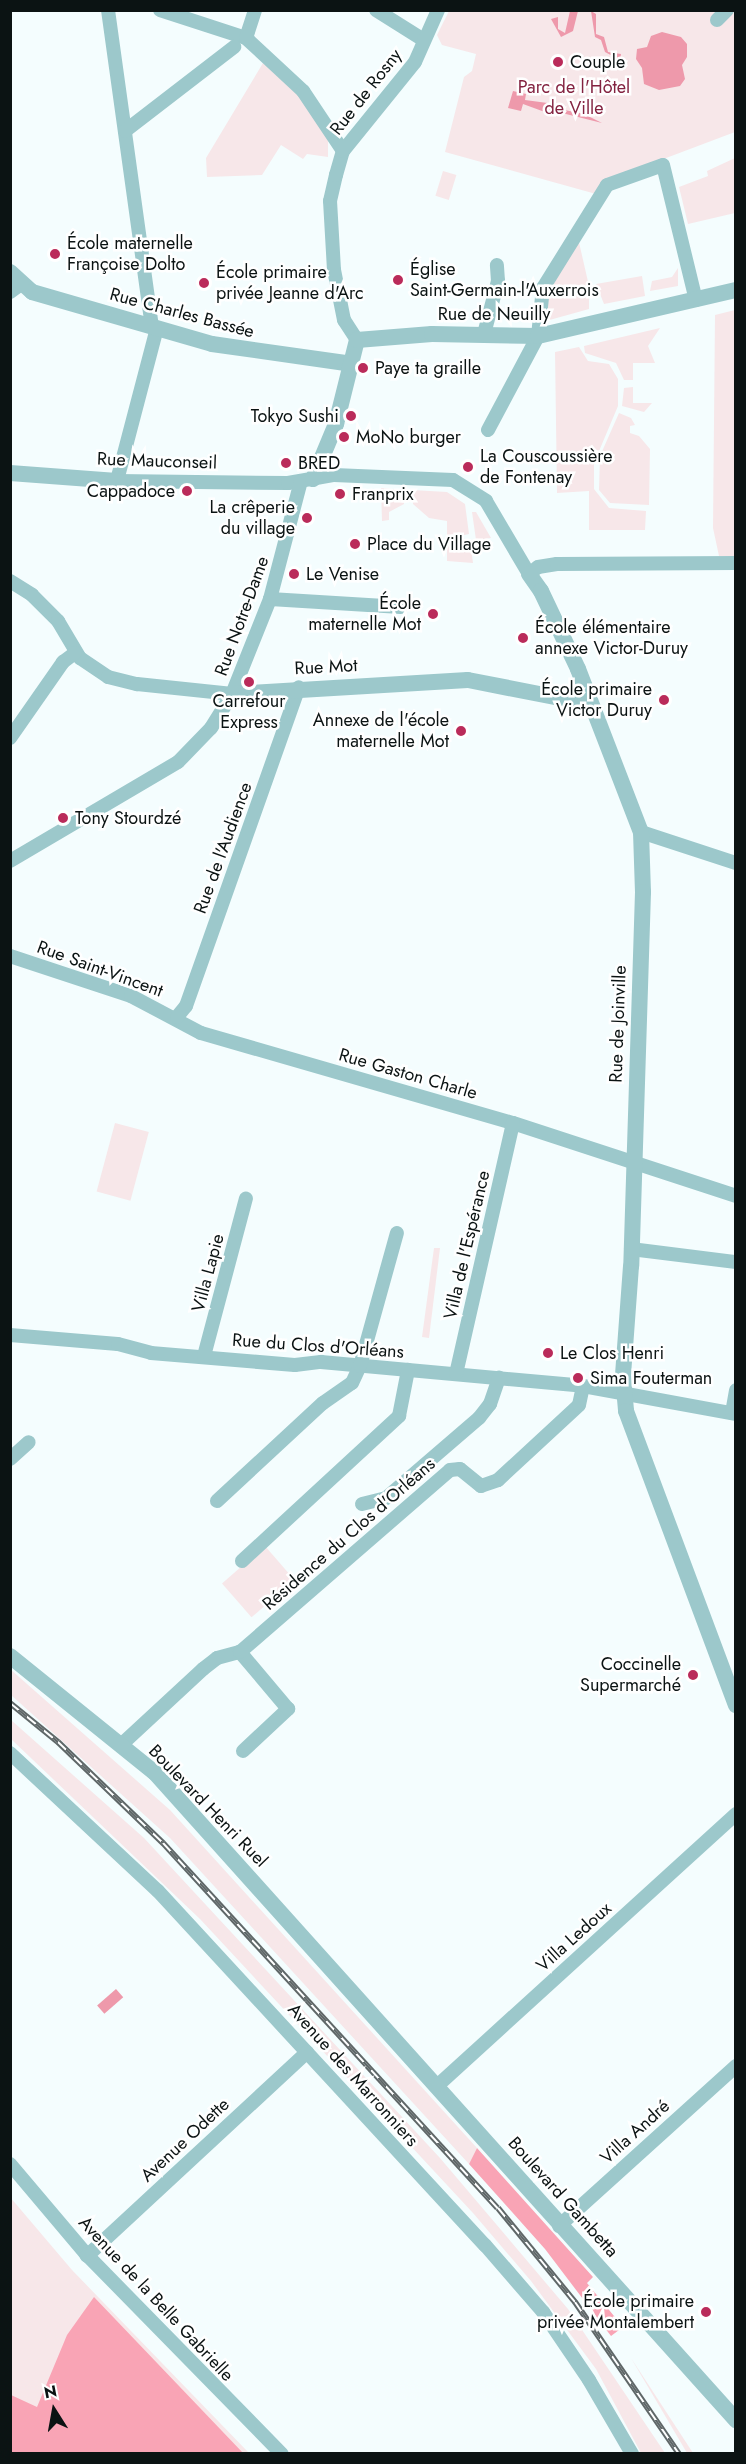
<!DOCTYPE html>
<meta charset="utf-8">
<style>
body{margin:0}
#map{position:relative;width:746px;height:2464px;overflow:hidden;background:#f4fdfe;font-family:Jost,sans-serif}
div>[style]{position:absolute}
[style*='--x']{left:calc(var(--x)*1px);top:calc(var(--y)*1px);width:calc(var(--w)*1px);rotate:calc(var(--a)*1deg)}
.green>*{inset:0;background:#f7e7e9;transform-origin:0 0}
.forest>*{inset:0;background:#f9a4b5}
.water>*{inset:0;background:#ee99ab;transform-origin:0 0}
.minor>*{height:14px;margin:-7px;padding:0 7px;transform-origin:7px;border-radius:7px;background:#9cc8cb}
.tertiary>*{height:16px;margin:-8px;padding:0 8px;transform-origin:8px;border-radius:8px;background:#9cc8cb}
.rail>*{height:6px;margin-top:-3px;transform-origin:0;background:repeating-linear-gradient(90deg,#fff 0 11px,#5f6768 0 22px);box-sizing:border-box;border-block:2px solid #5f6768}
.dots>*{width:16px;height:16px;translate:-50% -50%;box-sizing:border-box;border:3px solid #fff;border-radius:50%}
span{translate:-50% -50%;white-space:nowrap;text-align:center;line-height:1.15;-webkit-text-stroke:5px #fff;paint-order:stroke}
.poi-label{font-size:18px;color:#0b1313}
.left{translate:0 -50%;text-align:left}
.right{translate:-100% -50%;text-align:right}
.park-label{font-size:18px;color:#832240}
.street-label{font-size:18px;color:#0b1313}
.frame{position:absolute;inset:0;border:12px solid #0b1313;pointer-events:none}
.north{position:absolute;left:24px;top:2380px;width:60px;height:60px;-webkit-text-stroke:4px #fff;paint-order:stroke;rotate:349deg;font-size:16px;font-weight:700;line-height:24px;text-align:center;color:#0b1313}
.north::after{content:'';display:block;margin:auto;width:21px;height:27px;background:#0b1313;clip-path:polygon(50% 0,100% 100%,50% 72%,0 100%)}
</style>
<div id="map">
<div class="green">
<div style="clip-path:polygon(449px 11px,735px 11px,735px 132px,629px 172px,596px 194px,445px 152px,464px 77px,472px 71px,476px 54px,442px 45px,437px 35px)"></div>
<div style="clip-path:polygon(263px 63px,299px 96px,328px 138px,328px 157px,307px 154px,303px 159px,281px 145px,262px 175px,207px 177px,206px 158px)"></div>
<div style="clip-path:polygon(735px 158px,735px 213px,688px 224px,679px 187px,708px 176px,707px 171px)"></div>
<div style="left:443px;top:171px;width:14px;height:26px;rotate:17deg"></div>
<div style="clip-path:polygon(578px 238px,589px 286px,589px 309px,546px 321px,547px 292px)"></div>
<div style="clip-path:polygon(678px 268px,678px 286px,650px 291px,652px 281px,672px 277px)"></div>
<div style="clip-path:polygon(642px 276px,645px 296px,604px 304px,596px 284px)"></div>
<div style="clip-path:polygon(735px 310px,735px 556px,719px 556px,713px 528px,715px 315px)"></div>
<div style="clip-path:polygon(660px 328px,648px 346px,655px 363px,633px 363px,633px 380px,624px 380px,616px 363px,585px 353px,584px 346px)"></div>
<div style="clip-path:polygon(579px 347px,588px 361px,609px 364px,618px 379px,618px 406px,594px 463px,594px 489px,609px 508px,646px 511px,645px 530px,589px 530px,589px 491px,557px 493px,555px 352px)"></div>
<div style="clip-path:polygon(633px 387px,633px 403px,652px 403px,644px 412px,622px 406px,624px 388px)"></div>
<div style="clip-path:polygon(619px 413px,631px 418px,635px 425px,630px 426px,630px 433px,639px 436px,650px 449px,649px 505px,610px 503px,599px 490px,600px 456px)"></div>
<div style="clip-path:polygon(381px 488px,403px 490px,404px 504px,389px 512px,389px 520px,382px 521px)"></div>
<div style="clip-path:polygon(412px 490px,447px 492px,465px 504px,469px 534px,460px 536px,461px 549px,471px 548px,473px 563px,447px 561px,447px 521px,429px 518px,413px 504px)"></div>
<div style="clip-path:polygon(472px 512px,476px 512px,491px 538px,476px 540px)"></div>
<div style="left:115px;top:1123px;width:35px;height:71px;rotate:15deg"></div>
<div style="clip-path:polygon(434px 1248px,440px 1248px,429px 1338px,422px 1337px)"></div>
<div style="left:265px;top:1546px;width:45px;height:57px;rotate:49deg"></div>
<div style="clip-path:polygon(10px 1669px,170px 1810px,477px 2148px,469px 2164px,170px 1838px,11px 1695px)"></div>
<div style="clip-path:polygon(11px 1720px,144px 1838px,440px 2158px,568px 2309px,665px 2453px,641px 2453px,596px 2369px,531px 2281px,473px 2213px,200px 1919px,11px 1739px)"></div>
<div style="clip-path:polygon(10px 2197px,72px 2270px,249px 2453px,11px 2453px)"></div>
<div style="clip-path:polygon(631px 2358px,693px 2453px,687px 2453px)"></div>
</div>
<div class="forest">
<div style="clip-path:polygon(477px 2148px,593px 2277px,587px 2283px,623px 2327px,611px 2336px,545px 2249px,469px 2164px)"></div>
<div style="clip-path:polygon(94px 2297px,243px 2453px,11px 2453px,11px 2395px,37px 2407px,67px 2335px)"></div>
</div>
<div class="water">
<div style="clip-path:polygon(570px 11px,578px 11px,573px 31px,561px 37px,551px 19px,558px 17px,558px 29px,565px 33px)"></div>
<div style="clip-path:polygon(591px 11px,596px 14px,596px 34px,604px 37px,608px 52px,621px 54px,620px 60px,605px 52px,601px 40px,595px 37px)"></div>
<div style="clip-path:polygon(662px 32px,681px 37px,687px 44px,687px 57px,682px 65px,685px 79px,680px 86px,659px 90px,644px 84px,642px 68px,636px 59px,637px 49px,647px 47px,651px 36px)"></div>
<div style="clip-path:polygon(513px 91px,526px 94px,525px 100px,555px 104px,555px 108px,584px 114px,602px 123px,554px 111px,553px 115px,523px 104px,521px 111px,508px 108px)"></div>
<div style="left:116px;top:1989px;width:11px;height:25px;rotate:49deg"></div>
</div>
<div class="minor">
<div style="--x:108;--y:10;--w:320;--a:82.1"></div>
<div style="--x:160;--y:10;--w:90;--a:18"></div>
<div style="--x:246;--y:38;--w:78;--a:42.9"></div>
<div style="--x:303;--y:91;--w:72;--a:56.3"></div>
<div style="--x:376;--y:10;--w:54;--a:32.2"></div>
<div style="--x:717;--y:20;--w:14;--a:-45"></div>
<div style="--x:246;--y:38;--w:29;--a:-72"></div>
<div style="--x:125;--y:131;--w:138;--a:-37.6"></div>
<div style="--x:10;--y:292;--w:14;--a:-36"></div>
<div style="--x:157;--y:328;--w:158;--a:104.7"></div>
<div style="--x:117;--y:481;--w:171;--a:0.7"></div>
<div style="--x:288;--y:483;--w:47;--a:-9.9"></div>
<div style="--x:334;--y:475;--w:119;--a:2.4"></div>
<div style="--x:453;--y:480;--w:39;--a:32"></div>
<div style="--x:486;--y:501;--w:85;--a:59.5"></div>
<div style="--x:529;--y:574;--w:11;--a:-38"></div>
<div style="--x:538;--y:567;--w:19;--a:-9"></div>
<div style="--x:557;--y:564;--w:179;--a:-0.3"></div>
<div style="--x:484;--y:334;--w:55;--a:-75.2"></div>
<div style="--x:498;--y:281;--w:16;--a:-94"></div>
<div style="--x:357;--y:340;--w:24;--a:-123"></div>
<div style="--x:344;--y:320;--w:51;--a:-101.3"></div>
<div style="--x:334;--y:270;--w:69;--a:-93.3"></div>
<div style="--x:330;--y:201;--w:27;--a:-77"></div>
<div style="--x:336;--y:175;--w:25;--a:-74"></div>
<div style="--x:343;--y:151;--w:114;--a:-51"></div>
<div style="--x:415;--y:62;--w:57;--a:-66.1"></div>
<div style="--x:488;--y:430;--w:106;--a:-62"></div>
<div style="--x:538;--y:336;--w:48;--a:-84.1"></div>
<div style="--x:543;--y:288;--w:121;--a:-58.1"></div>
<div style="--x:607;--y:185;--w:59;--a:-19.7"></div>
<div style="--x:663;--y:165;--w:139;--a:76.3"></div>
<div style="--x:10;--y:581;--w:26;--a:32"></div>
<div style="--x:32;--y:595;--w:37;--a:45"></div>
<div style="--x:58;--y:621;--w:43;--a:59.3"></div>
<div style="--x:80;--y:658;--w:34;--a:34"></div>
<div style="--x:108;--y:677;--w:30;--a:14"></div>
<div style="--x:137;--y:684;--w:96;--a:6"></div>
<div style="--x:270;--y:599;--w:131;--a:3.5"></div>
<div style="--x:10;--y:738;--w:93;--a:-55.1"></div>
<div style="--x:63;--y:662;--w:15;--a:-37"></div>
<div style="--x:641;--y:832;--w:100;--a:18.1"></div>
<div style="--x:10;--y:861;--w:195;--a:-30.5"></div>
<div style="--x:178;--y:762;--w:47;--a:-45.9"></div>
<div style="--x:211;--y:728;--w:40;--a:-58"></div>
<div style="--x:232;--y:694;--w:102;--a:-68.2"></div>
<div style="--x:270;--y:599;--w:122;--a:-75.3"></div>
<div style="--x:10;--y:956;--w:127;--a:18.3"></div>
<div style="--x:131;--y:996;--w:79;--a:27.9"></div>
<div style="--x:201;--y:1033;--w:325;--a:16.1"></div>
<div style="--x:513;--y:1123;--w:235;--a:18.1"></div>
<div style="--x:177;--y:1017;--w:14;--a:-51"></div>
<div style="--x:186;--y:1006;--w:338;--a:-70.5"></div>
<div style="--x:631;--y:1249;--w:106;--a:7.1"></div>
<div style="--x:10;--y:1335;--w:108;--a:4.8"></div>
<div style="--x:118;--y:1344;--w:34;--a:15"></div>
<div style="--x:151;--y:1353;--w:144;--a:4.8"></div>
<div style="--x:295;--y:1365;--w:26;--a:-7"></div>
<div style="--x:321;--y:1362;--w:263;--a:5.2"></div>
<div style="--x:583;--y:1386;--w:156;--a:10.4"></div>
<div style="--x:204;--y:1356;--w:163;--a:-75.1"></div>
<div style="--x:456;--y:1374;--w:257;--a:-77.2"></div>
<div style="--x:732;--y:1413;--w:23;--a:-80"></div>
<div style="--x:10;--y:1459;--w:25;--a:-42"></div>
<div style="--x:217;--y:1501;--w:144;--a:-42.8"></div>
<div style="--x:323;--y:1403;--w:35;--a:-35"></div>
<div style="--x:352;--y:1383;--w:19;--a:-65"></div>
<div style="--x:360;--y:1366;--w:138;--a:-74.5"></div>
<div style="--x:362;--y:1504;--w:25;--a:-14"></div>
<div style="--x:386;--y:1498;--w:123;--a:-40.7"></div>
<div style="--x:479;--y:1418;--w:18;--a:-52"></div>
<div style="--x:490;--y:1404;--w:28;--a:-71"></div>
<div style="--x:242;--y:1561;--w:214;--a:-42.7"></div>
<div style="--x:399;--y:1416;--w:47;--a:-78.9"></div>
<div style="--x:121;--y:1745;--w:112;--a:-42.8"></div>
<div style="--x:203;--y:1669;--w:18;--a:-38"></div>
<div style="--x:217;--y:1658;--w:24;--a:-15"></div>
<div style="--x:243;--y:1751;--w:62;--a:-43"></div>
<div style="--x:288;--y:1709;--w:75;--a:-130.1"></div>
<div style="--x:240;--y:1652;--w:278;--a:-40.9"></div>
<div style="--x:450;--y:1470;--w:10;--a:-6"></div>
<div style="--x:460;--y:1469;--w:27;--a:39"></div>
<div style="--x:481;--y:1486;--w:18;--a:-19"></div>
<div style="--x:498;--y:1480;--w:110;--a:-42.8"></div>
<div style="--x:579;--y:1405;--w:19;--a:-78"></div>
<div style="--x:10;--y:1753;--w:202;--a:43"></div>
<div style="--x:158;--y:1891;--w:482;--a:47.3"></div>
<div style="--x:485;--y:2245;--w:89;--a:49.1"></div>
<div style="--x:543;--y:2312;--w:82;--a:55.9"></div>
<div style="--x:589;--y:2380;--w:86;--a:59.8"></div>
<div style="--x:437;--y:2086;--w:404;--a:-42.3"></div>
<div style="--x:10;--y:2164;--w:118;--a:49.8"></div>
<div style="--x:86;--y:2254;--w:280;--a:45.6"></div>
<div style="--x:559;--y:2226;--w:239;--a:-42.1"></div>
<div style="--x:87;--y:2256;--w:300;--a:-42.8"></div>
</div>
<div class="tertiary">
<div style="--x:10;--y:272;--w:30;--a:42"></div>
<div style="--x:32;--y:292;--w:187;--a:16.1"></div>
<div style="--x:212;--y:344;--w:142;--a:8.1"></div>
<div style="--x:10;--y:473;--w:107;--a:4.3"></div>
<div style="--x:313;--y:479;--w:60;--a:-67.3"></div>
<div style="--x:336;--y:424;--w:87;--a:-76"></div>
<div style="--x:357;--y:340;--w:75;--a:-4.6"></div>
<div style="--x:432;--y:334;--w:106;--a:1.1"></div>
<div style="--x:538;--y:336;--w:203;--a:-13.1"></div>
<div style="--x:529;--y:574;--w:21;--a:55"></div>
<div style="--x:541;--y:591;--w:86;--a:64.6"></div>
<div style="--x:578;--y:669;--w:175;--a:68.9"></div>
<div style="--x:641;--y:832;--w:60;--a:88.1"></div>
<div style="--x:643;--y:892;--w:374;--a:91.8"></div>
<div style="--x:631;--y:1266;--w:110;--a:94.2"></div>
<div style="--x:623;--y:1376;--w:35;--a:85"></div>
<div style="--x:626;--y:1411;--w:314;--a:69.5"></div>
<div style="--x:232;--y:694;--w:236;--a:-3.4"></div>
<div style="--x:468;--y:680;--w:104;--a:11.1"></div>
<div style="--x:570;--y:700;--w:18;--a:-16"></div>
<div style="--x:10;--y:1656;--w:186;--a:38.9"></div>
<div style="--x:155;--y:1773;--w:870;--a:48.08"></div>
</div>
<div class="rail">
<div style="--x:10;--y:1703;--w:62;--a:39.1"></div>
<div style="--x:58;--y:1742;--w:146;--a:43.9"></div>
<div style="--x:163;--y:1843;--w:495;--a:47.5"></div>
<div style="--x:498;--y:2208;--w:122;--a:50.7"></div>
<div style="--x:575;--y:2302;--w:184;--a:55.6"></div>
</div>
<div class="dots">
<div style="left:558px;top:62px;background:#ba2b5a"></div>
<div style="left:55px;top:254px;background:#ba2b5a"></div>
<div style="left:398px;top:280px;background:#ba2b5a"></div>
<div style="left:204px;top:283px;background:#ba2b5a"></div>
<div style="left:363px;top:368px;background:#ba2b5a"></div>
<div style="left:351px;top:416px;background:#ba2b5a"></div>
<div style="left:344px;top:437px;background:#ba2b5a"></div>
<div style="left:286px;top:463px;background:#ba2b5a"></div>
<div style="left:468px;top:467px;background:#ba2b5a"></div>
<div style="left:187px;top:491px;background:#ba2b5a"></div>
<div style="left:340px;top:494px;background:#ba2b5a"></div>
<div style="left:307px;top:518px;background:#ba2b5a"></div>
<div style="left:355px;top:544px;background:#ba2b5a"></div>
<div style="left:294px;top:574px;background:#ba2b5a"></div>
<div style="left:433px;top:614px;background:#ba2b5a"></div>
<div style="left:523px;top:638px;background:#ba2b5a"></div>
<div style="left:249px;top:682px;background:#ba2b5a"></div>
<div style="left:664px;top:700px;background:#ba2b5a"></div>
<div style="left:461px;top:731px;background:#ba2b5a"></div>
<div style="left:63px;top:818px;background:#ba2b5a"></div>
<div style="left:548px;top:1353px;background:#ba2b5a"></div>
<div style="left:578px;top:1378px;background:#ba2b5a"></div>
<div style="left:693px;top:1675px;background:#ba2b5a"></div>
<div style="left:706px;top:2312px;background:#ba2b5a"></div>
</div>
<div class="poi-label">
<span class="left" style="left:570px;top:62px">Couple</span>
<span class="left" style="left:67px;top:254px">École maternelle<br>Françoise Dolto</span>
<span class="left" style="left:410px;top:280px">Église<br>Saint-Germain-l'Auxerrois</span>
<span class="left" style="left:216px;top:283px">École primaire<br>privée Jeanne d'Arc</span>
<span class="left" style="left:375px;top:368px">Paye ta graille</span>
<span class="right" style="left:339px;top:416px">Tokyo Sushi</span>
<span class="left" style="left:356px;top:437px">MoNo burger</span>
<span class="left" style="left:480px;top:467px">La Couscoussière<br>de Fontenay</span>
<span class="left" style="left:298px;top:463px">BRED</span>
<span class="right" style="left:175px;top:491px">Cappadoce</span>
<span class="left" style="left:352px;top:494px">Franprix</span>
<span class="right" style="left:295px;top:518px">La crêperie<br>du village</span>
<span class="left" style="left:367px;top:544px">Place du Village</span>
<span class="left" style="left:306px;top:574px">Le Venise</span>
<span class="right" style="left:421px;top:614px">École<br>maternelle Mot</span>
<span class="left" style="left:535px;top:638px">École élémentaire<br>annexe Victor-Duruy</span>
<span class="right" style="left:652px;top:700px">École primaire<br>Victor Duruy</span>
<span style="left:249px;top:712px">Carrefour<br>Express</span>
<span class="right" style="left:449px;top:731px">Annexe de l'école<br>maternelle Mot</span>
<span class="left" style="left:75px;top:818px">Tony Stourdzé</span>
<span class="left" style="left:560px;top:1353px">Le Clos Henri</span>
<span class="left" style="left:590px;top:1378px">Sima Fouterman</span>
<span class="right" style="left:681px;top:1675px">Coccinelle<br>Supermarché</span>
<span class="right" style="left:694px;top:2312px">École primaire<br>privée Montalembert</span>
</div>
<div class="park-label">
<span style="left:574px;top:98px">Parc de l'Hôtel<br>de Ville</span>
</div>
<div class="street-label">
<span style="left:366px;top:92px;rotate:-52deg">Rue de Rosny</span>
<span style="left:182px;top:313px;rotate:15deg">Rue Charles Bassée</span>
<span style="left:494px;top:314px">Rue de Neuilly</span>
<span style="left:157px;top:461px;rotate:2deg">Rue Mauconseil</span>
<span style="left:242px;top:616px;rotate:-70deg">Rue Notre-Dame</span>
<span style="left:326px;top:667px;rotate:-3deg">Rue Mot</span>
<span style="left:223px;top:848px;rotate:-70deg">Rue de l'Audience</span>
<span style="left:100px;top:969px;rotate:20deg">Rue Saint-Vincent</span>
<span style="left:618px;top:1024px;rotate:-88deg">Rue de Joinville</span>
<span style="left:408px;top:1074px;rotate:16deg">Rue Gaston Charle</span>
<span style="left:467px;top:1245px;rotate:-77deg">Villa de l'Espérance</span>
<span style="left:208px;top:1273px;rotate:-75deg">Villa Lapie</span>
<span style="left:318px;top:1346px;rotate:4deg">Rue du Clos d'Orléans</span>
<span style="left:349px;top:1534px;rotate:-41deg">Résidence du Clos d'Orléans</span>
<span style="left:208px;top:1806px;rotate:46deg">Boulevard Henri Ruel</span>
<span style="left:574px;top:1937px;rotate:-42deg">Villa Ledoux</span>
<span style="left:353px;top:2075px;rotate:48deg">Avenue des Marronniers</span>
<span style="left:635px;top:2132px;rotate:-42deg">Villa André</span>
<span style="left:185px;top:2140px;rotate:-43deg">Avenue Odette</span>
<span style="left:563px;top:2197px;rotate:48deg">Boulevard Gambetta</span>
<span style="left:156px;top:2299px;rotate:47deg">Avenue de la Belle Gabrielle</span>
</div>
<div class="frame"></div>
<div class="north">N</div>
</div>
